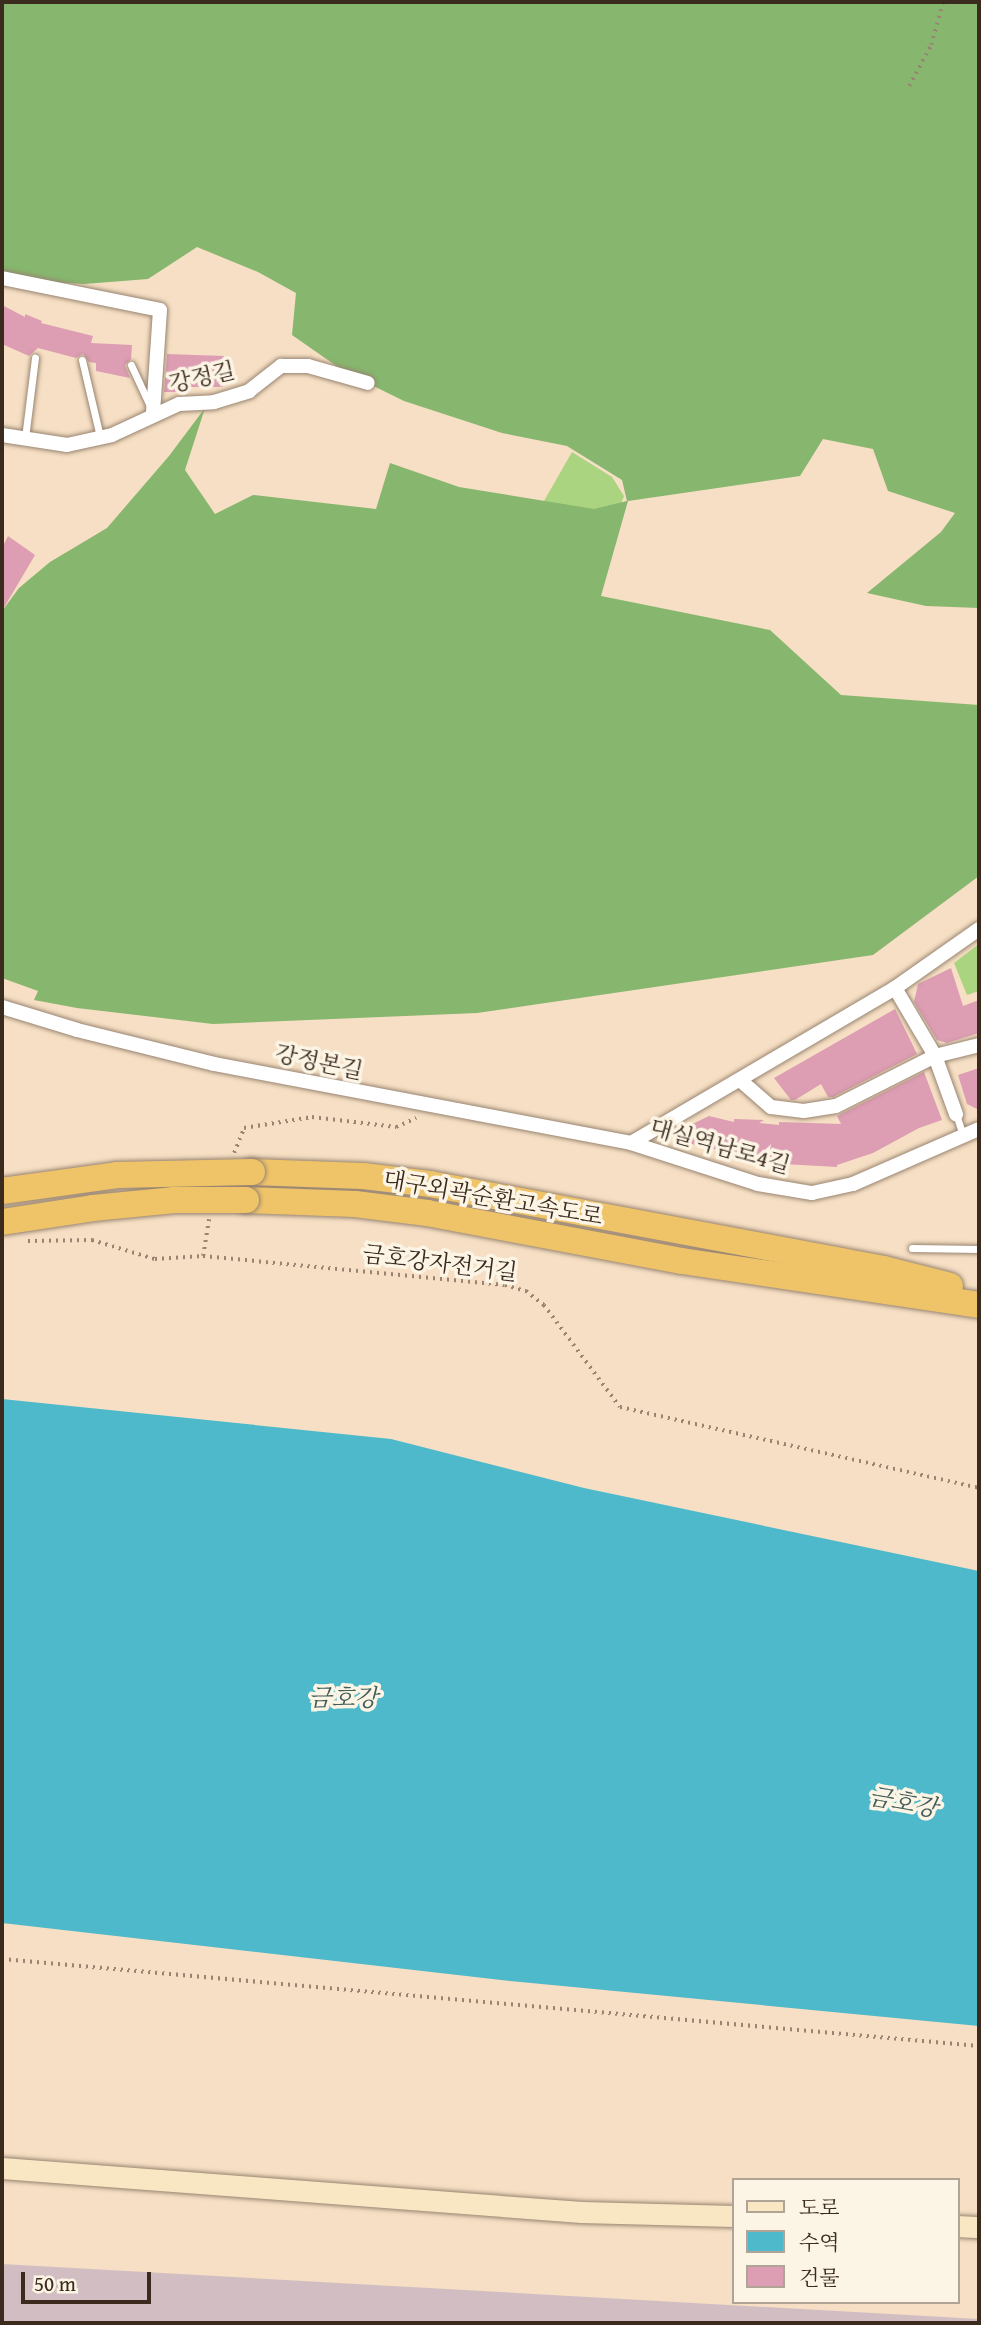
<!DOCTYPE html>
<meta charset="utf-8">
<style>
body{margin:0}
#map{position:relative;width:981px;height:2325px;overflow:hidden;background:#f6dfc4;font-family:"Gentium Book Plus","Noto Serif KR",serif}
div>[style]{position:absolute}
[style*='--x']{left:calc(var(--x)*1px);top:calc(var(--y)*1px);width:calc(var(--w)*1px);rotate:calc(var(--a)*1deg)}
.industrial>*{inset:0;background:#d2bec2}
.green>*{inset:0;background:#aad47f}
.forest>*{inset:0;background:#87b66e}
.water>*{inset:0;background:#4eb9ca}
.building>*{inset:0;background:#dd9db3}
.path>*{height:3.5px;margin-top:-1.75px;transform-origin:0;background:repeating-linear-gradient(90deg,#988471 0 2px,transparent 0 7px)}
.roads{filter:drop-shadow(0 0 2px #988471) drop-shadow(0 0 2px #988471)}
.service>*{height:7px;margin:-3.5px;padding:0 3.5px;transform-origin:3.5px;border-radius:3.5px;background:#fff}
.minor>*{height:14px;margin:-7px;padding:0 7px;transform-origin:7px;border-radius:7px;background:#fff}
.secondary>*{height:21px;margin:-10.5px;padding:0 10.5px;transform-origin:10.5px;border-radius:10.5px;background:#f9e7c3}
.motorway>*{height:26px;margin:-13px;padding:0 13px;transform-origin:13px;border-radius:13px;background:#efc469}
.bridges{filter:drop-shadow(0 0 2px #988471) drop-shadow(0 0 2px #988471)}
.motorway-bridge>*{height:26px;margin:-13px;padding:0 13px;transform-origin:13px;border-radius:13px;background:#efc469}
span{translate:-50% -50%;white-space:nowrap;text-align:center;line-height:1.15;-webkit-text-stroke:7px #fcf5e5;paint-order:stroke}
.street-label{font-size:23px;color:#3b2a1e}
.water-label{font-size:24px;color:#425c5a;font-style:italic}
.frame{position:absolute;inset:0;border:4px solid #3b2a1e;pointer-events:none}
.legend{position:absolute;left:732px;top:2178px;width:228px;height:126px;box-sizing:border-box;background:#fcf5e5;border:2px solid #afa495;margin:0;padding:9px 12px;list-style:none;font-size:21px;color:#3b2a1e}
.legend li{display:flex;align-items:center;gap:14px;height:35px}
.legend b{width:35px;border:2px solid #afa495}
.scale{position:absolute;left:21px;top:2272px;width:130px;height:32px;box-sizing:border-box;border:4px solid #3b2a1e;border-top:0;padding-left:9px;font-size:21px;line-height:24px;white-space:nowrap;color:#3b2a1e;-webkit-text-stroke:5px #fcf5e5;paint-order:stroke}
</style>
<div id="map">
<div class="industrial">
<div style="clip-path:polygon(2px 2264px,979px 2319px,979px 2323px,2px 2323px)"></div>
</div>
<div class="green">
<div style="clip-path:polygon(572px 452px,612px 477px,624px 496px,614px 522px,544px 501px)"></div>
<div style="clip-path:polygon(979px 944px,979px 991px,967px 995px,954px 963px)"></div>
</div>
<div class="forest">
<div style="clip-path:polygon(2px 2px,979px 2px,979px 608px,926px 606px,867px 593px,941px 532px,955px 513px,888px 491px,873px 449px,823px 439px,800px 476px,628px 501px,601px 596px,770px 630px,841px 695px,979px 705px,979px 876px,873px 955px,477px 1013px,213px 1024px,77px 1008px,34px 1000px,38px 991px,2px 978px,2px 611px,19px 588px,50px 562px,107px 528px,169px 456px,205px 408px,185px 470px,215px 514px,253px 495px,376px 509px,390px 463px,459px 487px,594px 509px,627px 501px,622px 480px,567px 446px,502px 433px,404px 401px,345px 372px,292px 335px,296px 293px,258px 272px,197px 247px,148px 279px,84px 284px,2px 279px)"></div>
</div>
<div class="water">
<div style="clip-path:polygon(2px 1399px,391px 1439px,584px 1488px,979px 1571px,979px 2026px,510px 1981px,2px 1923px)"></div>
</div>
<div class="building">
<div style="clip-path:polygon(2px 305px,25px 317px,25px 314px,42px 321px,41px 323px,93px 336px,91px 343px,132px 345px,131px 359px,125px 365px,130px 378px,96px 371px,96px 363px,89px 362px,83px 354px,76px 358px,38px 348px,29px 356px,2px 344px)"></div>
<div style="clip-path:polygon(167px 354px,224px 356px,223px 387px,190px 387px,190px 392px,164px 392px)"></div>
<div style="clip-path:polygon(8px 536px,35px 555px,2px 611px,2px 548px)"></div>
<div style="clip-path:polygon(951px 968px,963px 1006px,979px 1000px,979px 1033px,947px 1043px,937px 1040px,914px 1002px,918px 984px)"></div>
<div style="clip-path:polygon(895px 1009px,917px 1054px,833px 1097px,828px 1097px,821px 1084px,795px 1100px,791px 1100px,774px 1078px)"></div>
<div style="clip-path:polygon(979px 1068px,979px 1110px,967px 1104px,958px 1075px)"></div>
<div style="clip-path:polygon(924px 1072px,942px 1120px,919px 1128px,873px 1153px,837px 1165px,837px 1167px,765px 1163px,766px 1155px,733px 1154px,680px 1141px,680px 1130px,709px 1116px,734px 1122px,734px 1119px,764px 1120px,759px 1123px,779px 1125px,779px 1122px,841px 1124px,837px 1116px)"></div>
</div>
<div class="path">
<div style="--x:909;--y:86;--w:47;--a:-61.8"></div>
<div style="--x:931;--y:45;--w:45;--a:-74.4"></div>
<div style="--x:234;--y:1153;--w:27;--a:-68"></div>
<div style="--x:244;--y:1128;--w:69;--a:-9.2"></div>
<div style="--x:312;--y:1117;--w:85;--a:6.8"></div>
<div style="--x:396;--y:1127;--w:22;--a:-24"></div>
<div style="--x:28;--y:1241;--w:64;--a:-0.9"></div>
<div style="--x:92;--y:1240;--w:66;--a:16.8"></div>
<div style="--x:155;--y:1259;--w:48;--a:-3.6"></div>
<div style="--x:203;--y:1256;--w:303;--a:5.5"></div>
<div style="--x:505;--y:1285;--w:22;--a:16"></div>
<div style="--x:526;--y:1291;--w:23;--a:38"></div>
<div style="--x:544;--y:1305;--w:127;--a:53.3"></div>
<div style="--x:620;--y:1407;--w:368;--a:12.7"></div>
<div style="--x:203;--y:1256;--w:37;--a:-81"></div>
<div style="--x:2;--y:1959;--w:981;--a:5.09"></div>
</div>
<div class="roads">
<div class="service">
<div style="--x:82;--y:360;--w:79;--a:76.8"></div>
<div style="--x:131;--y:365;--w:45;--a:65.1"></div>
<div style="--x:25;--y:438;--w:81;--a:-82.9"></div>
<div style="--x:956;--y:1114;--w:23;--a:72"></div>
<div style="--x:912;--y:1248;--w:67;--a:0.9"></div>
</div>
<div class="minor">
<div style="--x:2;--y:278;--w:161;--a:11.4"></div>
<div style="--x:160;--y:310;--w:103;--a:93.9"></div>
<div style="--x:2;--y:435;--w:66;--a:8.7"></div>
<div style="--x:67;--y:445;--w:46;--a:-12.5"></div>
<div style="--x:112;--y:435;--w:74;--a:-24.8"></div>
<div style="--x:179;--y:404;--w:35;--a:-3"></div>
<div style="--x:214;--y:402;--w:37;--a:-17"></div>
<div style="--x:249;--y:391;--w:41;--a:-38"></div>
<div style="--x:281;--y:366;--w:27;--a:0"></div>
<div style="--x:308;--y:366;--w:62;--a:15.8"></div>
<div style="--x:895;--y:988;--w:79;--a:59.5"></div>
<div style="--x:935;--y:1056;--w:62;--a:70.1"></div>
<div style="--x:2;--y:1007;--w:78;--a:17"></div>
<div style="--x:77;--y:1030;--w:141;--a:13.9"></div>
<div style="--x:214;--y:1064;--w:424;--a:10.7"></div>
<div style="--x:631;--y:1143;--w:133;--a:17.9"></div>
<div style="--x:758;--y:1184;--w:55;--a:9.5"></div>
<div style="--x:812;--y:1193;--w:42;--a:-12.4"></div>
<div style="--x:853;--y:1184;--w:137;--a:-23.6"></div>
<div style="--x:740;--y:1080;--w:41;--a:41.1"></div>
<div style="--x:771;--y:1107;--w:33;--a:7"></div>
<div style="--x:804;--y:1111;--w:32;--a:-9"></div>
<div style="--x:836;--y:1106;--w:111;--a:-26.8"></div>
<div style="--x:935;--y:1056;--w:45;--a:-14"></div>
<div style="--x:631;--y:1143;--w:306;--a:-30.4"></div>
<div style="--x:895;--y:988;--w:103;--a:-35.1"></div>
</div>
<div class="secondary">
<div style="--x:2;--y:2168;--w:581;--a:4.35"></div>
<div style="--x:581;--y:2212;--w:153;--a:1.5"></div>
<div style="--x:958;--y:2226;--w:21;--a:3"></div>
</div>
<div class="motorway">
<div style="--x:252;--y:1172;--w:111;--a:2.1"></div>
<div style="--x:363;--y:1176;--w:67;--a:6.8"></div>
<div style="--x:430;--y:1184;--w:462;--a:10.6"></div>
<div style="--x:884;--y:1269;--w:68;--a:14.4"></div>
<div style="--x:246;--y:1200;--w:109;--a:2.1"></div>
<div style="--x:355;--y:1204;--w:73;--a:7.1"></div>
<div style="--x:427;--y:1213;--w:259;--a:10.7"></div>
<div style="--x:682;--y:1261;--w:300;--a:8.4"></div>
</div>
</div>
<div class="bridges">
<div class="motorway-bridge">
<div style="--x:2;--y:1191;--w:116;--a:-7.9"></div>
<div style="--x:117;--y:1175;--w:135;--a:-1.3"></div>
<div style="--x:2;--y:1222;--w:92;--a:-8.7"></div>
<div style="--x:93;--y:1208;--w:82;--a:-5.6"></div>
<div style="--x:175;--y:1200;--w:71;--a:0"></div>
</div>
</div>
<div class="street-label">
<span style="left:202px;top:377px;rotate:-13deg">강정길</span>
<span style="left:319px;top:1062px;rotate:12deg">강정본길</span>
<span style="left:720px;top:1146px;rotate:16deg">대실역남로4길</span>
<span style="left:493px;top:1198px;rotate:10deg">대구외곽순환고속도로</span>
<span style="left:440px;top:1263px;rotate:7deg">금호강자전거길</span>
</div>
<div class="water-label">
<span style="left:343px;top:1698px">금호강</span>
<span style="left:903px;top:1802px;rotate:11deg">금호강</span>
</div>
<div class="frame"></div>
<ul class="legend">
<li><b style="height:9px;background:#f9e7c3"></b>도로</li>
<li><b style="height:19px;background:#4eb9ca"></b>수역</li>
<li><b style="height:19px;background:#dd9db3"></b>건물</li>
</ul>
<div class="scale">50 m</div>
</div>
